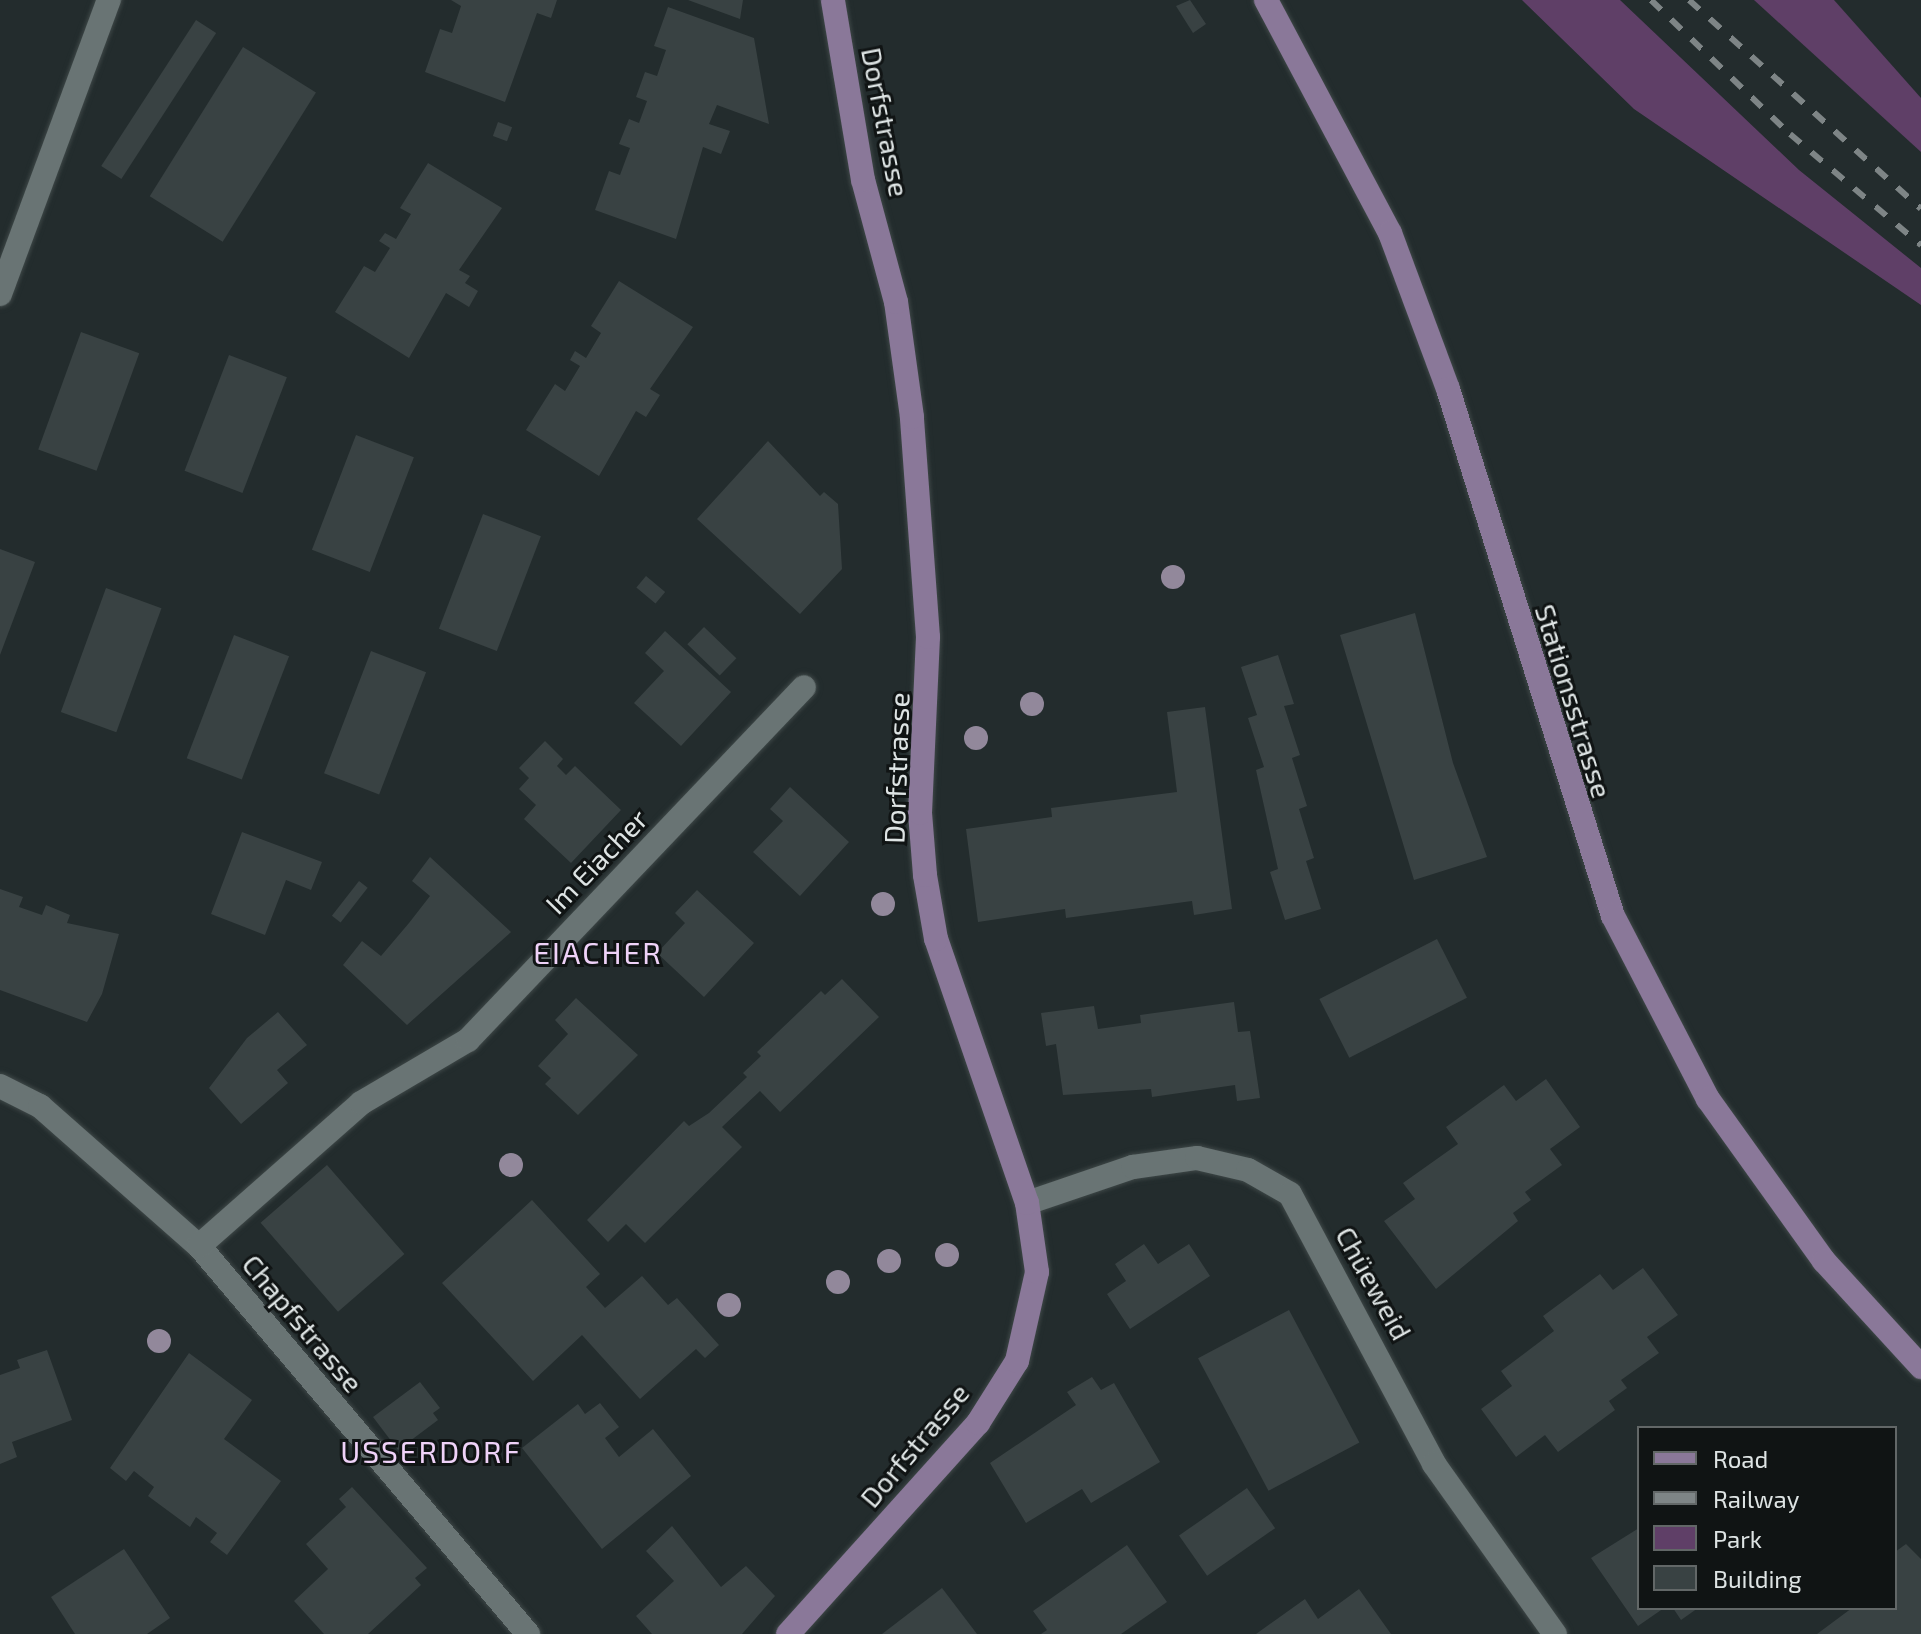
<!DOCTYPE html>
<meta charset="utf-8">
<style>
body{margin:0}
#map{position:relative;width:1921px;height:1634px;overflow:hidden;background:#232c2d;font-family:"Exo 2",sans-serif}
div>[style]{position:absolute}
[style*='--x']{left:calc(var(--x)*1px);top:calc(var(--y)*1px);width:calc(var(--w)*1px);rotate:calc(var(--a)*1deg)}
.green>*{inset:0;background:#5f3f67}
.building>*{inset:0;background:#394243;transform-origin:0 0}
.roads{filter:drop-shadow(0 0 2px #3e4747) drop-shadow(0 0 2px #3e4747)}
.street>*{height:24px;margin:-12px;padding:0 12px;transform-origin:12px;border-radius:12px;background:#697474}
.secondary>*{height:24px;margin:-12px;padding:0 12px;transform-origin:12px;border-radius:12px;background:#8a7899}
.rail>*{height:6px;margin-top:-3px;transform-origin:0;background:repeating-linear-gradient(90deg,#7e8586 0 14px,transparent 0 28px)}
.trees>*{width:24px;height:24px;margin:-12px;border-radius:50%;background:#92889b}
span{translate:-50% -50%;white-space:nowrap;text-align:center;line-height:1.15;-webkit-text-stroke:6px #101414;paint-order:stroke}
.street-label{font-size:28px;color:#dee4e4}
.neighbourhood-label{font-size:30px;color:#efd2f8;letter-spacing:2px}
.legend{position:absolute;left:1637px;top:1426px;width:260px;height:184px;box-sizing:border-box;background:#101414;border:2px solid #626767;margin:0;padding:10px 14px;list-style:none;font-size:24px;color:#dee4e4}
.legend li{display:flex;align-items:center;gap:16px;height:40px}
.legend b{width:40px;border:2px solid #626767}
</style>
<div id="map">
<div class="green">
<div style="clip-path:polygon(1522px 0,1620px 0,1799px 170px,1921px 268px,1921px 305px,1634px 109px)"></div>
<div style="clip-path:polygon(1754px 0,1834px 0,1921px 98px,1921px 152px)"></div>
</div>
<div class="building">
<div style="clip-path:polygon(451px 0,557px 0,551px 18px,537px 13px,505px 102px,425px 72px,440px 29px,452px 33px,461px 6px)"></div>
<div style="clip-path:polygon(688px 0,743px 0,740px 19px)"></div>
<div style="clip-path:polygon(1190px 0,1206px 24px,1193px 33px,1176px 6px)"></div>
<div style="clip-path:polygon(668px 7px,754px 38px,769px 124px,717px 105px,709px 124px,730px 131px,721px 154px,703px 147px,676px 239px,595px 210px,609px 171px,620px 175px,630px 148px,619px 144px,629px 119px,639px 123px,647px 101px,636px 97px,645px 72px,657px 76px,666px 50px,654px 46px)"></div>
<div style="left:196px;top:20px;width:24px;height:174px;rotate:33deg"></div>
<div style="left:243px;top:47px;width:86px;height:176px;rotate:32deg"></div>
<div style="left:498px;top:122px;width:15px;height:15px;rotate:20deg"></div>
<div style="clip-path:polygon(428px 163px,502px 208px,459px 270px,470px 276px,465px 283px,478px 291px,469px 307px,446px 293px,409px 358px,335px 312px,364px 266px,375px 272px,390px 248px,379px 241px,385px 233px,396px 239px,411px 214px,400px 208px)"></div>
<div style="clip-path:polygon(619px 281px,693px 327px,650px 389px,660px 395px,646px 417px,636px 411px,599px 476px,526px 430px,555px 384px,565px 391px,580px 366px,570px 360px,575px 351px,586px 358px,601px 333px,591px 326px)"></div>
<div style="left:81px;top:332px;width:62px;height:125px;rotate:20deg"></div>
<div style="left:229px;top:355px;width:62px;height:124px;rotate:21deg"></div>
<div style="left:356px;top:435px;width:62px;height:123px;rotate:21deg"></div>
<div style="clip-path:polygon(768px 441px,820px 496px,824px 492px,838px 504px,842px 569px,800px 614px,697px 519px)"></div>
<div style="left:483px;top:514px;width:62px;height:123px;rotate:21deg"></div>
<div style="clip-path:polygon(0 549px,35px 562px,0 655px)"></div>
<div style="left:646px;top:576px;width:25px;height:15px;rotate:40deg"></div>
<div style="left:106px;top:588px;width:59px;height:132px;rotate:20deg"></div>
<div style="clip-path:polygon(1415px 613px,1453px 763px,1487px 857px,1414px 880px,1340px 635px)"></div>
<div style="left:704px;top:627px;width:45px;height:24px;rotate:44deg"></div>
<div style="clip-path:polygon(665px 631px,731px 692px,681px 746px,634px 703px,664px 671px,645px 653px)"></div>
<div style="left:234px;top:635px;width:59px;height:132px;rotate:21deg"></div>
<div style="left:371px;top:651px;width:59px;height:131px;rotate:21deg"></div>
<div style="clip-path:polygon(1278px 655px,1294px 704px,1284px 706px,1300px 755px,1292px 758px,1307px 806px,1299px 809px,1314px 858px,1306px 861px,1321px 909px,1285px 920px,1270px 872px,1278px 869px,1256px 770px,1264px 767px,1248px 718px,1257px 715px,1241px 667px)"></div>
<div style="clip-path:polygon(1205px 707px,1232px 909px,1194px 915px,1192px 901px,1066px 918px,1065px 909px,978px 922px,966px 829px,1052px 817px,1051px 808px,1177px 792px,1167px 712px)"></div>
<div style="clip-path:polygon(545px 741px,563px 759px,557px 766px,566px 775px,575px 766px,621px 810px,571px 863px,524px 819px,536px 805px,519px 789px,529px 778px,519px 768px)"></div>
<div style="clip-path:polygon(790px 787px,849px 842px,800px 896px,753px 852px,783px 821px,770px 809px)"></div>
<div style="clip-path:polygon(242px 832px,322px 862px,311px 890px,286px 880px,265px 935px,211px 914px)"></div>
<div style="clip-path:polygon(430px 857px,511px 932px,407px 1025px,343px 965px,362px 941px,381px 956px,409px 923px,430px 896px,412px 881px)"></div>
<div style="left:359px;top:881px;width:11px;height:44px;rotate:38deg"></div>
<div style="clip-path:polygon(0 889px,23px 897px,19px 907px,42px 915px,46px 905px,70px 915px,67px 923px,119px 934px,102px 994px,87px 1022px,0 990px)"></div>
<div style="clip-path:polygon(697px 890px,754px 943px,704px 997px,657px 953px,685px 923px,675px 913px)"></div>
<div style="left:1437px;top:939px;width:66px;height:132px;rotate:63deg"></div>
<div style="clip-path:polygon(842px 979px,879px 1017px,780px 1112px,760px 1091px,722px 1127px,742px 1147px,645px 1243px,626px 1224px,608px 1242px,587px 1220px,684px 1121px,689px 1126px,709px 1113px,747px 1077px,743px 1073px,761px 1056px,757px 1052px,821px 991px,825px 995px)"></div>
<div style="clip-path:polygon(576px 998px,638px 1055px,578px 1115px,545px 1084px,551px 1078px,538px 1066px,568px 1034px,555px 1020px)"></div>
<div style="clip-path:polygon(1234px 1002px,1238px 1032px,1250px 1031px,1260px 1098px,1237px 1101px,1235px 1085px,1152px 1097px,1151px 1089px,1063px 1095px,1056px 1044px,1046px 1046px,1041px 1013px,1094px 1006px,1098px 1029px,1141px 1023px,1140px 1015px)"></div>
<div style="clip-path:polygon(278px 1012px,307px 1045px,277px 1070px,288px 1083px,241px 1124px,209px 1088px,247px 1038px)"></div>
<div style="clip-path:polygon(1546px 1079px,1580px 1127px,1550px 1149px,1562px 1165px,1525px 1192px,1531px 1200px,1513px 1213px,1518px 1221px,1436px 1289px,1384px 1221px,1415px 1199px,1403px 1183px,1458px 1144px,1446px 1127px,1504px 1085px,1516px 1101px)"></div>
<div style="left:327px;top:1165px;width:118px;height:88px;rotate:49deg"></div>
<div style="clip-path:polygon(532px 1200px,600px 1274px,586px 1287px,605px 1308px,642px 1276px,668px 1305px,677px 1298px,719px 1345px,705px 1358px,696px 1349px,640px 1399px,582px 1335px,533px 1381px,442px 1283px)"></div>
<div style="clip-path:polygon(1144px 1244px,1158px 1264px,1189px 1244px,1210px 1276px,1130px 1329px,1107px 1294px,1126px 1281px,1115px 1264px)"></div>
<div style="clip-path:polygon(1643px 1268px,1678px 1315px,1647px 1337px,1659px 1353px,1621px 1380px,1627px 1388px,1609px 1401px,1615px 1410px,1558px 1452px,1545px 1435px,1516px 1457px,1481px 1409px,1512px 1386px,1501px 1371px,1554px 1331px,1543px 1316px,1600px 1274px,1613px 1290px)"></div>
<div style="left:1289px;top:1310px;width:150px;height:103px;rotate:62deg"></div>
<div style="clip-path:polygon(47px 1350px,72px 1420px,12px 1442px,17px 1457px,0 1464px,0 1375px,20px 1368px,17px 1360px)"></div>
<div style="clip-path:polygon(189px 1353px,252px 1400px,224px 1439px,281px 1481px,227px 1555px,210px 1542px,217px 1533px,196px 1517px,190px 1527px,148px 1496px,154px 1487px,134px 1471px,126px 1481px,110px 1468px)"></div>
<div style="clip-path:polygon(1092px 1377px,1101px 1390px,1114px 1383px,1160px 1462px,1091px 1503px,1082px 1489px,1026px 1523px,990px 1463px,1076px 1405px,1067px 1392px)"></div>
<div style="clip-path:polygon(420px 1382px,440px 1408px,433px 1413px,438px 1420px,398px 1450px,373px 1417px)"></div>
<div style="clip-path:polygon(600px 1403px,619px 1427px,605px 1438px,619px 1457px,653px 1429px,691px 1476px,602px 1549px,522px 1448px,578px 1404px,585px 1414px)"></div>
<div style="clip-path:polygon(352px 1487px,427px 1568px,415px 1578px,421px 1585px,368px 1634px,324px 1634px,294px 1601px,328px 1569px,306px 1544px,346px 1507px,339px 1499px)"></div>
<div style="left:1247px;top:1488px;width:49px;height:83px;rotate:55deg"></div>
<div style="clip-path:polygon(672px 1526px,721px 1587px,746px 1566px,775px 1596px,742px 1634px,652px 1634px,636px 1616px,674px 1581px,646px 1551px)"></div>
<div style="clip-path:polygon(1639px 1528px,1639px 1608px,1664px 1608px,1638px 1626px,1591px 1558px)"></div>
<div style="clip-path:polygon(1906px 1544px,1921px 1559px,1921px 1634px,1817px 1634px,1852px 1608px,1895px 1608px,1895px 1552px)"></div>
<div style="clip-path:polygon(1127px 1545px,1167px 1602px,1121px 1634px,1041px 1634px,1047px 1630px,1033px 1611px)"></div>
<div style="clip-path:polygon(124px 1549px,170px 1618px,147px 1634px,75px 1634px,51px 1597px)"></div>
<div style="clip-path:polygon(942px 1588px,977px 1634px,882px 1634px)"></div>
<div style="clip-path:polygon(1359px 1589px,1391px 1634px,1256px 1634px,1305px 1599px,1318px 1619px)"></div>
<div style="clip-path:polygon(1673px 1608px,1698px 1608px,1681px 1620px)"></div>
</div>
<div class="roads">
<div class="street">
<div style="--x:0;--y:294;--w:314;--a:-69.7"></div>
<div style="--x:0;--y:1086;--w:45;--a:26.6"></div>
<div style="--x:40;--y:1106;--w:212;--a:41.4"></div>
<div style="--x:199;--y:1246;--w:509;--a:49.7"></div>
<div style="--x:1027;--y:1203;--w:112;--a:-18.8"></div>
<div style="--x:1133;--y:1167;--w:65;--a:-8"></div>
<div style="--x:1197;--y:1158;--w:52;--a:13.2"></div>
<div style="--x:1248;--y:1170;--w:48;--a:29.7"></div>
<div style="--x:1290;--y:1194;--w:306;--a:61.9"></div>
<div style="--x:1434;--y:1464;--w:209;--a:54.6"></div>
<div style="--x:199;--y:1246;--w:216;--a:-41.4"></div>
<div style="--x:361;--y:1103;--w:124;--a:-30.5"></div>
<div style="--x:468;--y:1040;--w:487;--a:-46.4"></div>
</div>
<div class="secondary">
<div style="--x:1266;--y:0;--w:264;--a:62"></div>
<div style="--x:1390;--y:233;--w:166;--a:69.6"></div>
<div style="--x:1448;--y:389;--w:552;--a:72.62"></div>
<div style="--x:1613;--y:916;--w:206;--a:62.6"></div>
<div style="--x:1708;--y:1099;--w:199;--a:54.4"></div>
<div style="--x:1824;--y:1261;--w:144;--a:47.5"></div>
<div style="--x:788;--y:1634;--w:284;--a:-48"></div>
<div style="--x:978;--y:1423;--w:73;--a:-57.8"></div>
<div style="--x:1017;--y:1361;--w:91;--a:-77.3"></div>
<div style="--x:1037;--y:1272;--w:70;--a:-98.2"></div>
<div style="--x:1027;--y:1203;--w:279;--a:-109"></div>
<div style="--x:936;--y:939;--w:65;--a:-99.8"></div>
<div style="--x:925;--y:875;--w:62;--a:-94.6"></div>
<div style="--x:920;--y:813;--w:176;--a:-87.4"></div>
<div style="--x:928;--y:637;--w:221;--a:-94.2"></div>
<div style="--x:912;--y:417;--w:116;--a:-97.9"></div>
<div style="--x:896;--y:302;--w:126;--a:-105.1"></div>
<div style="--x:863;--y:180;--w:182;--a:-99.5"></div>
</div>
</div>
<div class="rail">
<div style="--x:1651;--y:0;--w:193;--a:44"></div>
<div style="--x:1790;--y:134;--w:172;--a:40.3"></div>
<div style="--x:1689;--y:0;--w:312;--a:42"></div>
</div>
<div class="trees">
<div style="left:1173px;top:577px"></div>
<div style="left:1032px;top:704px"></div>
<div style="left:976px;top:738px"></div>
<div style="left:883px;top:904px"></div>
<div style="left:511px;top:1165px"></div>
<div style="left:947px;top:1255px"></div>
<div style="left:889px;top:1261px"></div>
<div style="left:838px;top:1282px"></div>
<div style="left:729px;top:1305px"></div>
<div style="left:159px;top:1341px"></div>
</div>
<div class="street-label">
<span style="left:886px;top:122px;rotate:79deg">Dorfstrasse</span>
<span style="left:1574px;top:701px;rotate:73deg">Stationsstrasse</span>
<span style="left:896px;top:768px;rotate:-88deg">Dorfstrasse</span>
<span style="left:596px;top:861px;rotate:-46deg">Im Eiacher</span>
<span style="left:1374px;top:1283px;rotate:61deg">Chüeweid</span>
<span style="left:303px;top:1323px;rotate:50deg">Chapfstrasse</span>
<span style="left:914px;top:1445px;rotate:-50deg">Dorfstrasse</span>
</div>
<div class="neighbourhood-label">
<span style="left:598px;top:952px">EIACHER</span>
<span style="left:431px;top:1451px">USSERDORF</span>
</div>
<ul class="legend">
<li><b style="height:10px;background:#8a7899"></b>Road</li>
<li><b style="height:10px;background:#7e8586"></b>Railway</li>
<li><b style="height:22px;background:#5f3f67"></b>Park</li>
<li><b style="height:22px;background:#394243"></b>Building</li>
</ul>
</div>
